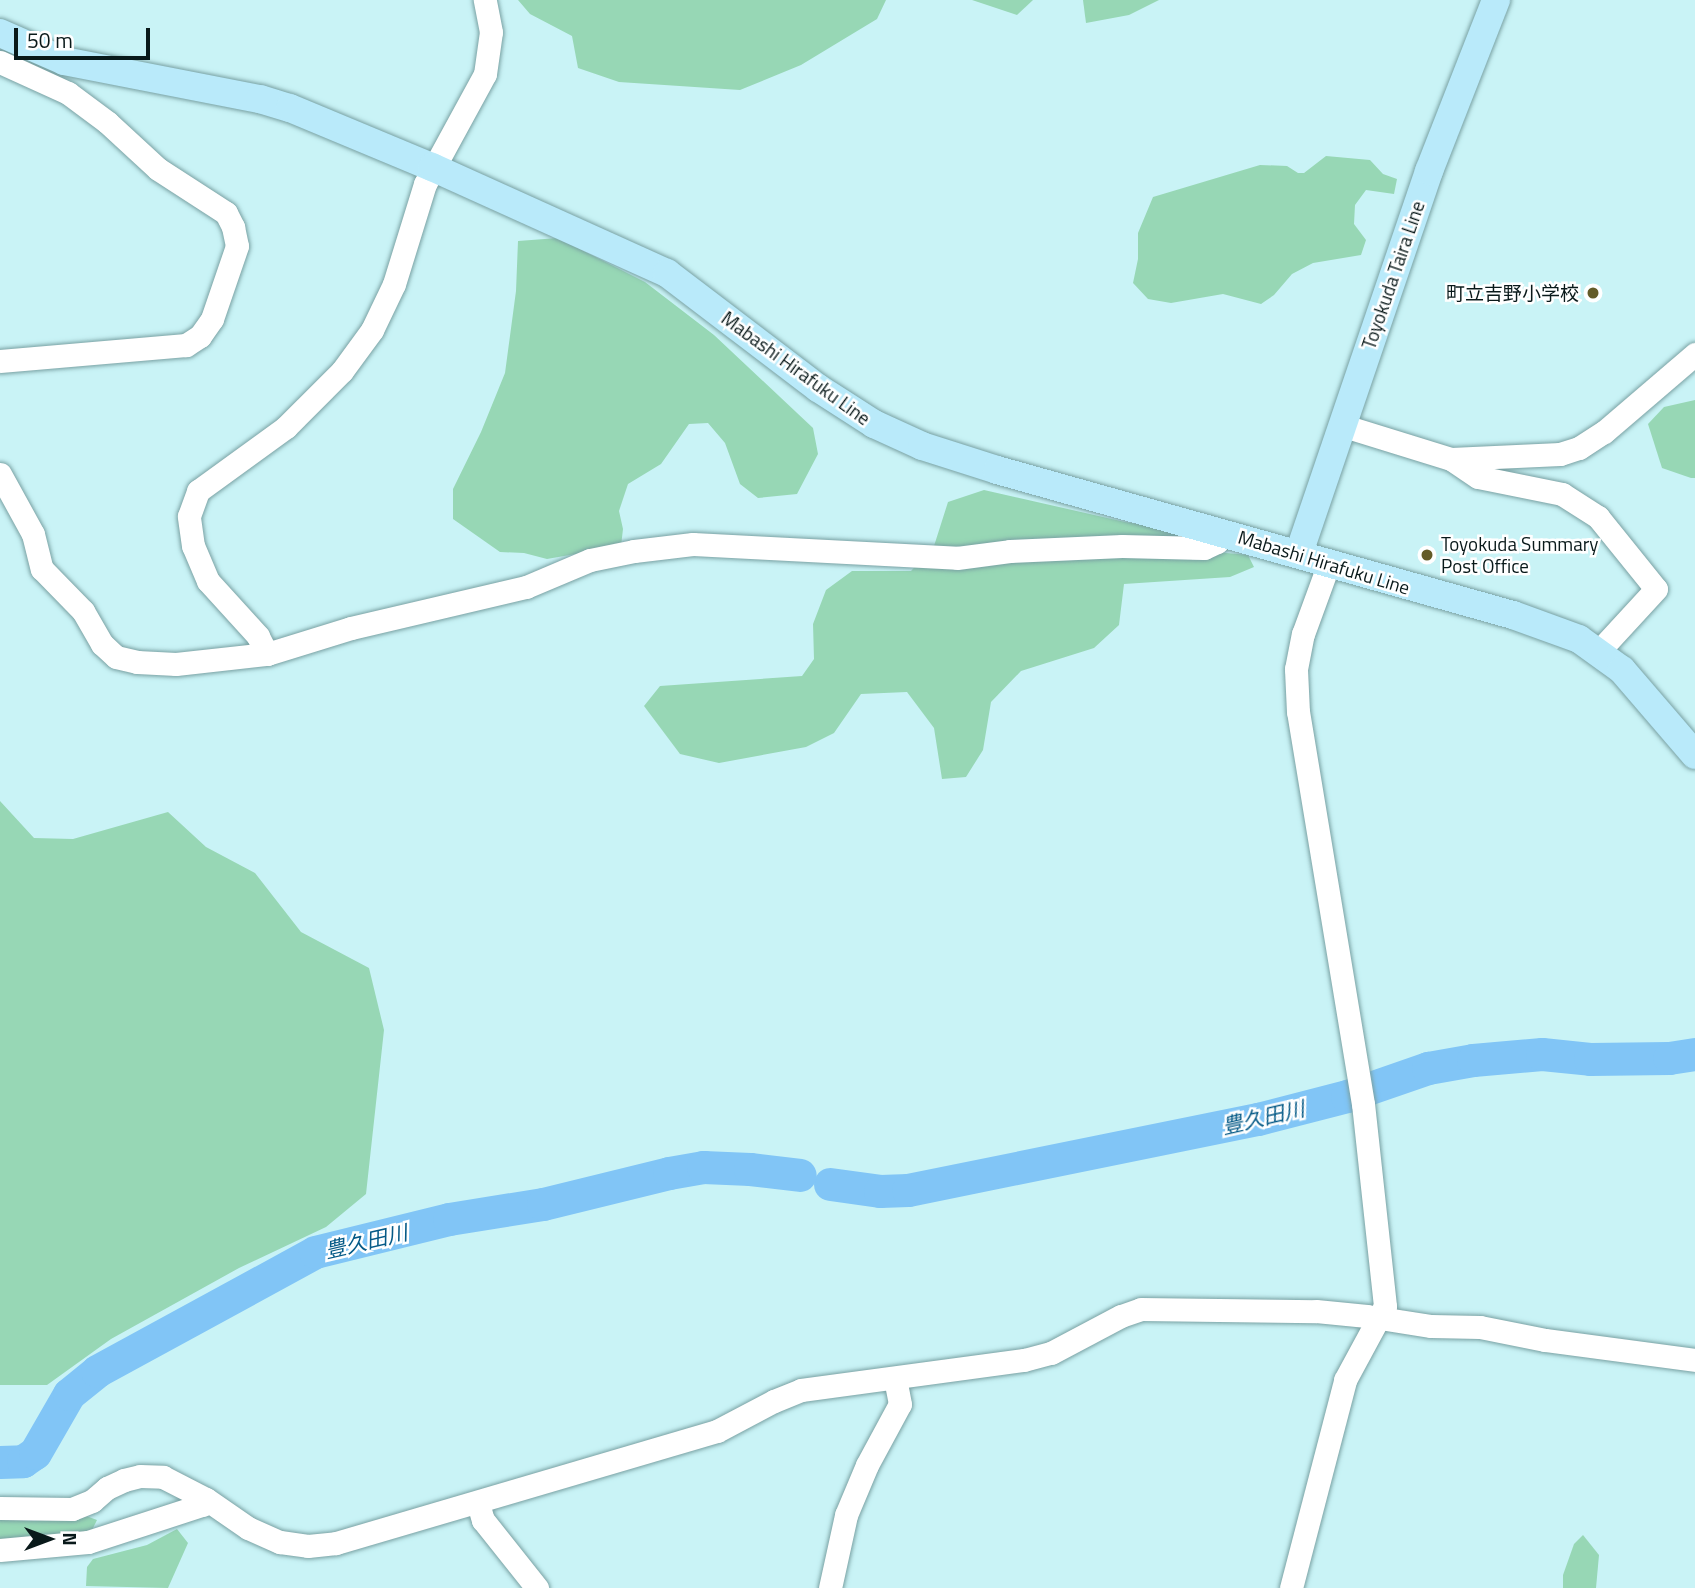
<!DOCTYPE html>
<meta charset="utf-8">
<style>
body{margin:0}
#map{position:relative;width:1695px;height:1588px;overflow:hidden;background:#c9f3f6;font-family:"Titillium Web","Noto Sans JP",sans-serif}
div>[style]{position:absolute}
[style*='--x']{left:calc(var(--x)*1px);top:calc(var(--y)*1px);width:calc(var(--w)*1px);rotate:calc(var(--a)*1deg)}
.green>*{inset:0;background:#97d7b5}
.river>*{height:33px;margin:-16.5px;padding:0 16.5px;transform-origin:16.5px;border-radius:16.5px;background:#81c5f6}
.roads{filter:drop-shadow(0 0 2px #79a1a3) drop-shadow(0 0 2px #79a1a3)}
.minor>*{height:23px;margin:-11.5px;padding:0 11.5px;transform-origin:11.5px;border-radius:11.5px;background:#fff}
.major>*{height:28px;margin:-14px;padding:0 14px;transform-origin:14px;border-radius:14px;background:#b9eafa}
.dots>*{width:19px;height:19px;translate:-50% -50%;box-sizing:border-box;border:4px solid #fff;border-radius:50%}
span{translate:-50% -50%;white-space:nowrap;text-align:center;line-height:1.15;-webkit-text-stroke:5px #fff;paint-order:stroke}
.street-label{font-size:19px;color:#09191a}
.poi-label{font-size:19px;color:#09191a}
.right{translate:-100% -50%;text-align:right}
.left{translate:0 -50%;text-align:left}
.water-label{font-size:21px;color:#055a87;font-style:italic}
.north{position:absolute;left:14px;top:1504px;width:70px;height:70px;-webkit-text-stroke:5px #fff;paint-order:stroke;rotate:90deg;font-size:19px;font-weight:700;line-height:28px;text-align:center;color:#09191a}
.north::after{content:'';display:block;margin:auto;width:24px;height:32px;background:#09191a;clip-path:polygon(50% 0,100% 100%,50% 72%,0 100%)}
.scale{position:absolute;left:14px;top:28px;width:136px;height:32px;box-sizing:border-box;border:4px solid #09191a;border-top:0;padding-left:9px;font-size:21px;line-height:24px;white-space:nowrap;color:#09191a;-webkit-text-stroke:5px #fff;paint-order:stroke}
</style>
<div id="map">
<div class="green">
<div style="clip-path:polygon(518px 0,886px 0,877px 19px,801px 65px,740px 90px,619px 82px,578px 68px,572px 36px,530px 14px)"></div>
<div style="clip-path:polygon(972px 0,1033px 0,1017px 15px)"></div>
<div style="clip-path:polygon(1083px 0,1159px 0,1129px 15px,1086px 23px)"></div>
<div style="clip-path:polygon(1326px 156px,1370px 160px,1383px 174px,1397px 179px,1394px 194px,1366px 190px,1355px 205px,1354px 224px,1366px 240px,1361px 255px,1313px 263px,1292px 274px,1274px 295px,1261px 304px,1223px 294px,1171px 303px,1148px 299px,1133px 283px,1138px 259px,1138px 233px,1153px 197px,1260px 165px,1287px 166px,1298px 173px,1304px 173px)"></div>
<div style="clip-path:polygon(558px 238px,645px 282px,714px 335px,813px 428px,818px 454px,797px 494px,758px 498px,740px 484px,725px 443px,708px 423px,689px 424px,661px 464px,628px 484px,619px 511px,623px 529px,621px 546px,547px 559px,524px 553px,500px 552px,453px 519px,453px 489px,481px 432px,505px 373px,516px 291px,518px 241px)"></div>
<div style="clip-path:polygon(1695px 400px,1695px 478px,1691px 478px,1662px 468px,1648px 424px,1664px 407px)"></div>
<div style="clip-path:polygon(984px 490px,1125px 522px,1176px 530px,1205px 551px,1248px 555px,1254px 567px,1230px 577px,1124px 584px,1119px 625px,1094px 648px,1021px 671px,991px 702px,983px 750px,966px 777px,942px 779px,934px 728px,907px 692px,861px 694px,834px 733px,806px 747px,719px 763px,680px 754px,644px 706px,660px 686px,802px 676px,814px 659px,813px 624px,826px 590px,852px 571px,911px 571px,934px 546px,948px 502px)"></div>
<div style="clip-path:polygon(0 801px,34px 838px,73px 839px,168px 812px,206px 847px,255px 873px,301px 932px,369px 968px,384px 1030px,366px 1194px,326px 1227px,239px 1268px,111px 1339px,47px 1385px,0 1385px)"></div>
<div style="clip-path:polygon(81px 1514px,97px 1520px,90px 1534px,0 1544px,0 1519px,34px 1521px)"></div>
<div style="clip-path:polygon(177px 1529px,188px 1543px,168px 1588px,86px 1586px,87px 1567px,93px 1559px,147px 1545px)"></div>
<div style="clip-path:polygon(1583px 1535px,1599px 1555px,1596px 1588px,1563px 1588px,1563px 1575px,1574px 1544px)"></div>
</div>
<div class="river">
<div style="--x:830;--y:1184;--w:50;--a:8"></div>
<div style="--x:880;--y:1191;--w:28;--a:-2"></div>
<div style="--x:908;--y:1190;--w:357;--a:-11.5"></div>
<div style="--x:1258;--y:1119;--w:92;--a:-14.5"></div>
<div style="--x:1347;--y:1096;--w:86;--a:-19.1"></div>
<div style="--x:1428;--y:1068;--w:46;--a:-10.1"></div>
<div style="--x:1473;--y:1060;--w:69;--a:-5"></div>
<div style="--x:1542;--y:1054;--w:48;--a:5.9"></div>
<div style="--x:1590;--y:1059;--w:79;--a:-0.7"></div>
<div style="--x:1669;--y:1058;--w:26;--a:-9"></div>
<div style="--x:0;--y:1462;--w:23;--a:-2"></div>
<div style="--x:23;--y:1461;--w:14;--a:-34"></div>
<div style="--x:35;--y:1453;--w:68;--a:-60"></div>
<div style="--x:69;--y:1394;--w:36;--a:-39"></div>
<div style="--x:97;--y:1371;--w:248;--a:-28.6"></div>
<div style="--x:315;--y:1252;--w:138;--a:-13.8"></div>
<div style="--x:449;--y:1219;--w:95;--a:-9.1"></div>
<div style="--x:543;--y:1204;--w:130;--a:-13.8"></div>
<div style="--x:669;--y:1173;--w:35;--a:-10"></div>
<div style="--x:703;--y:1167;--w:47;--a:2.4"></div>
<div style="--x:750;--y:1169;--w:50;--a:6.8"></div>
</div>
<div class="roads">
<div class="minor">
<div style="--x:0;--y:62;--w:75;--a:24.5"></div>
<div style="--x:68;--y:93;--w:49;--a:36.6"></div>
<div style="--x:107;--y:122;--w:69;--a:42.7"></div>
<div style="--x:158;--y:169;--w:81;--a:32.9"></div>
<div style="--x:226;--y:213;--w:16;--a:63"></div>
<div style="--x:233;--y:227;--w:19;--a:78"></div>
<div style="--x:237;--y:246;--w:77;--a:108.9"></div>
<div style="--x:212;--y:319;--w:21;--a:125"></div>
<div style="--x:200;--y:336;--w:17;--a:147"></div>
<div style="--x:186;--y:345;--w:187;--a:175.1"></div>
<div style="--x:1341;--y:425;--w:115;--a:17.2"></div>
<div style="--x:1451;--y:459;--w:109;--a:-2.6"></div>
<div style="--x:1560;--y:454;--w:20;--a:-18"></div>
<div style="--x:1579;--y:448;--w:30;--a:-33"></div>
<div style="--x:1604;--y:432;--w:120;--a:-40.6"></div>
<div style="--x:1451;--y:459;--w:32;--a:34"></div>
<div style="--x:1478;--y:477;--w:86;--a:11.4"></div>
<div style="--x:1562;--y:494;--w:43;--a:32.6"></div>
<div style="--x:1598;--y:517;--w:92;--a:51.1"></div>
<div style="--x:1656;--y:589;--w:86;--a:132.6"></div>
<div style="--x:0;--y:474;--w:68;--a:61.2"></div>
<div style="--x:33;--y:534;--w:36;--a:76"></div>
<div style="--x:42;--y:569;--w:59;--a:45.7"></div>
<div style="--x:83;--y:611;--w:38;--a:60"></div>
<div style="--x:102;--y:644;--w:19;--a:43"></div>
<div style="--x:116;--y:657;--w:22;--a:13"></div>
<div style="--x:137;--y:662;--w:39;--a:3"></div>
<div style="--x:176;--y:664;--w:92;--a:-6.3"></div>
<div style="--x:267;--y:654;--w:88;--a:-17.2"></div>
<div style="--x:351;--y:628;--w:180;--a:-13.2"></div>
<div style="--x:526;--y:587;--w:69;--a:-22.9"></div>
<div style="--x:590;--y:560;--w:45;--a:-11.6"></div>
<div style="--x:634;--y:551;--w:59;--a:-6.8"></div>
<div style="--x:693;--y:544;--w:264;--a:3"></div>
<div style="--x:957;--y:558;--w:53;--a:-7.5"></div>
<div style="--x:1010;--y:551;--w:112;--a:-2.6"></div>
<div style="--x:1122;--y:546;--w:82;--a:1.4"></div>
<div style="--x:1204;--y:548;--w:14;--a:-25"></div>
<div style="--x:1217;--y:542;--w:12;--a:-48"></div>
<div style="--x:267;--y:654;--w:20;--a:-117"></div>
<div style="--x:258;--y:636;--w:74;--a:-132.3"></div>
<div style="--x:208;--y:581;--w:38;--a:-113"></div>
<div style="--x:193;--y:546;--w:30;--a:-98"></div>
<div style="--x:189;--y:516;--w:27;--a:-70"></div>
<div style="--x:198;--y:491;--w:109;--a:-36"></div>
<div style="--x:286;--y:427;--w:79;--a:-45"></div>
<div style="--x:342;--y:371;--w:51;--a:-53.8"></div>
<div style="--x:372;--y:330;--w:51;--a:-64.4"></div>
<div style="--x:394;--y:284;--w:105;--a:-72.8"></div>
<div style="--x:425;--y:184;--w:125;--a:-61.4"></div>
<div style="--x:485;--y:74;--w:42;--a:-81.9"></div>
<div style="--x:491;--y:32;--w:33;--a:-101"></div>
<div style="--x:478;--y:1503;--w:18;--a:74"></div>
<div style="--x:483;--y:1520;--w:87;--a:51.5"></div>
<div style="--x:0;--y:1508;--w:72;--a:0.8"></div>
<div style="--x:72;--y:1509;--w:22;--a:-22"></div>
<div style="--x:92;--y:1501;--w:20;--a:-41"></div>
<div style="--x:107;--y:1488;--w:19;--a:-25"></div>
<div style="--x:124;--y:1480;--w:16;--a:-14"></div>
<div style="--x:140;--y:1476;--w:23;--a:2"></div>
<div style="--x:163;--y:1477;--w:48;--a:27.1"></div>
<div style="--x:206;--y:1499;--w:51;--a:34.6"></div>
<div style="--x:248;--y:1528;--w:35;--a:24"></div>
<div style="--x:280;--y:1542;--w:28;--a:8"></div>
<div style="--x:308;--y:1546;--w:28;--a:-6"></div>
<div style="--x:336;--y:1543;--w:397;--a:-16.4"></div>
<div style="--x:717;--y:1431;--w:64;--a:-27.8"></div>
<div style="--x:774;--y:1401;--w:29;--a:-22"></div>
<div style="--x:801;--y:1390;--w:225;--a:-7.7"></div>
<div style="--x:1024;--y:1360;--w:28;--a:-15"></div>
<div style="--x:1051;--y:1353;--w:79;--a:-27.9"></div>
<div style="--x:1121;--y:1316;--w:21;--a:-19"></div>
<div style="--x:1141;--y:1309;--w:175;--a:0.7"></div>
<div style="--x:1316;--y:1311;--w:51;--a:5.6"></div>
<div style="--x:1367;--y:1316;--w:65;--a:8.9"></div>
<div style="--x:1431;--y:1326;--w:49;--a:1.2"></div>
<div style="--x:1480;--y:1327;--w:66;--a:11.3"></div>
<div style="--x:1545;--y:1340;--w:151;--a:7.6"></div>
<div style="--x:0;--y:1550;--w:88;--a:-5.2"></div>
<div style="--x:88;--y:1542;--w:120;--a:-18"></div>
<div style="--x:202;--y:1505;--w:7;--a:-56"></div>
<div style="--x:830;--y:1588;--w:75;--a:-77.6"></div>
<div style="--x:846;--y:1515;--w:54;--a:-67.2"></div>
<div style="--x:867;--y:1465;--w:69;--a:-61.6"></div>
<div style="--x:900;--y:1404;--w:26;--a:-101"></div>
<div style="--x:1291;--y:1588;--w:215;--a:-75.4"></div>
<div style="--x:1345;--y:1380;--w:84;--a:-61.6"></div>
<div style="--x:1385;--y:1306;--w:203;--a:-96.2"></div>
<div style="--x:1363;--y:1104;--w:397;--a:-99.4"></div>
<div style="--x:1298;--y:712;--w:43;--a:-92.7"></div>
<div style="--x:1296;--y:669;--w:36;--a:-79"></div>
<div style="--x:1303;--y:634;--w:76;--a:-69.9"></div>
</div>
<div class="major">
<div style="--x:0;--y:33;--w:70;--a:23.6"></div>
<div style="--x:64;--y:61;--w:200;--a:11"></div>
<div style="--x:260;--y:99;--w:31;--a:17"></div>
<div style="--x:290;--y:108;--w:154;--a:22.6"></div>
<div style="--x:432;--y:167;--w:258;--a:24.3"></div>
<div style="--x:667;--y:273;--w:190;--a:37.3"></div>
<div style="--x:818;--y:388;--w:67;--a:32.7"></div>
<div style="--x:874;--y:424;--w:53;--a:24.6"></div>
<div style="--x:922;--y:446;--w:79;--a:17.7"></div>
<div style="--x:997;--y:470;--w:536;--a:15.7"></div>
<div style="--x:1513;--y:615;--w:70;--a:20"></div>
<div style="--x:1579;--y:639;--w:53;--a:35.8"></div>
<div style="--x:1622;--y:670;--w:112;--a:49.3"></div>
<div style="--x:1299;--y:553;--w:404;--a:-71.2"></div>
<div style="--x:1429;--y:171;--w:184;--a:-68.6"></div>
</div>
</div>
<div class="dots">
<div style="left:1593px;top:293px;background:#635b28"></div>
<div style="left:1427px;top:555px;background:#635b28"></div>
</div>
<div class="street-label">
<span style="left:1393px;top:275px;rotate:-71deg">Toyokuda Taira Line</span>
<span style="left:796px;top:368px;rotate:36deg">Mabashi Hirafuku Line</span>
<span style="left:1324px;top:562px;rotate:17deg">Mabashi Hirafuku Line</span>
</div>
<div class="poi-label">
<span class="right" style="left:1579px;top:293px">町立吉野小学校</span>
<span class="left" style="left:1441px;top:555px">Toyokuda Summary<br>Post Office</span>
</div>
<div class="water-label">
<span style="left:1263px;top:1117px;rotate:-13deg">豊久田川</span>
<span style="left:366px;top:1241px;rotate:-13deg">豊久田川</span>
</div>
<div class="north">N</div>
<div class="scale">50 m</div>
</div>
